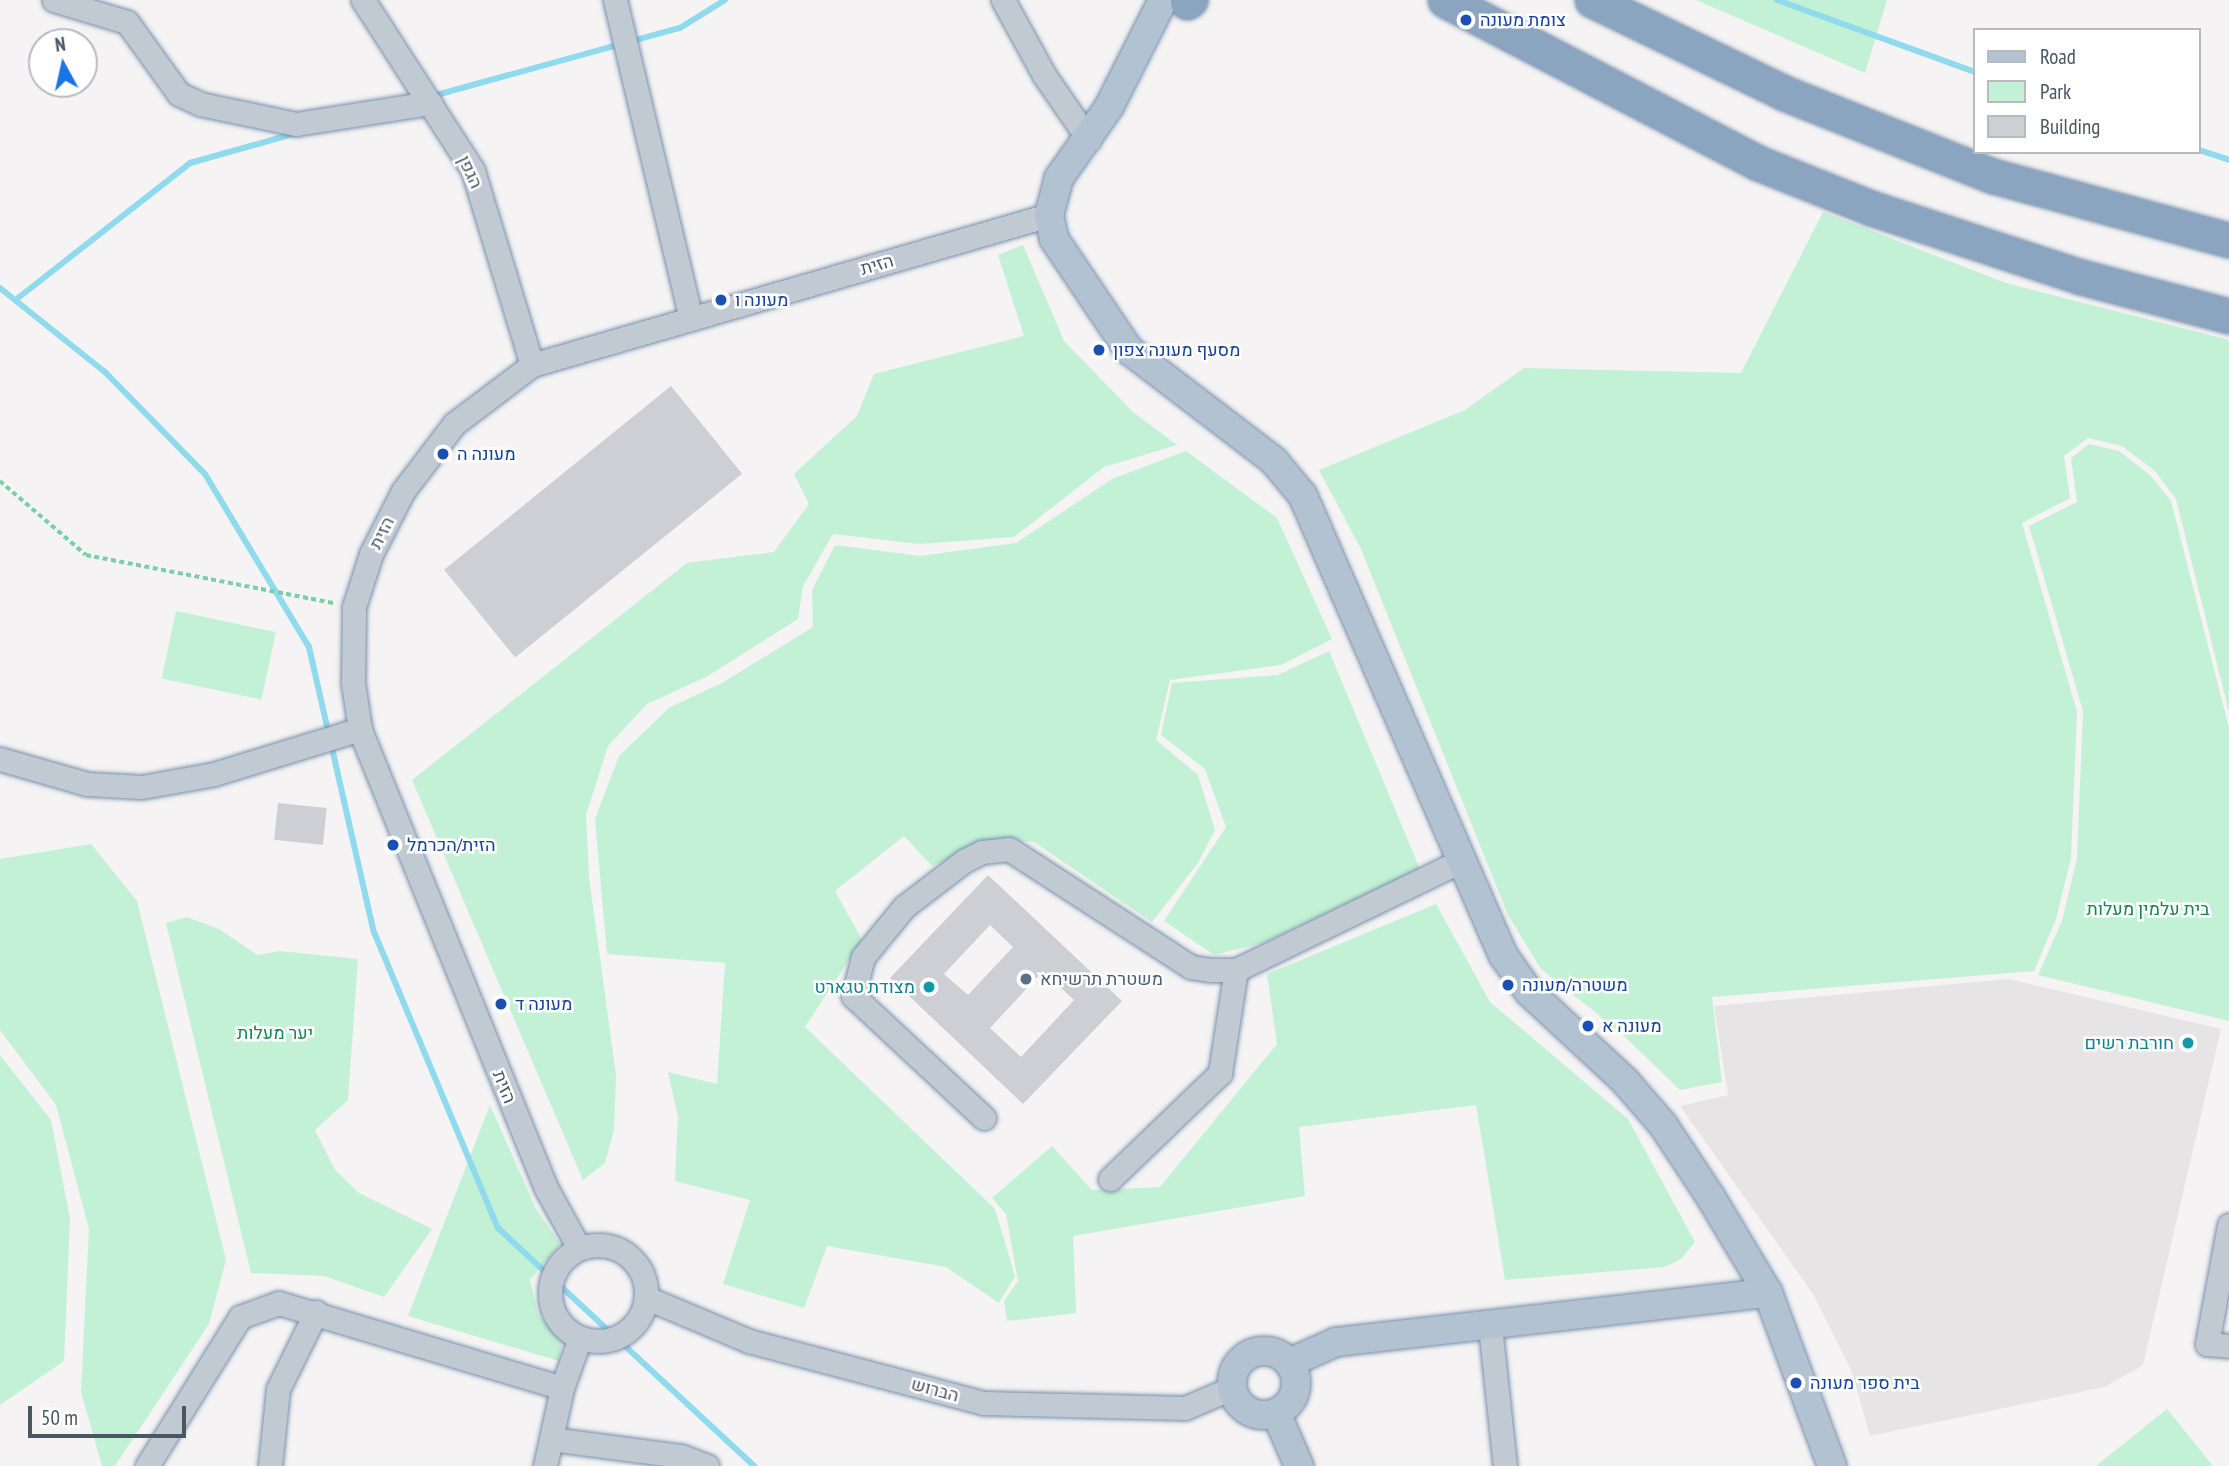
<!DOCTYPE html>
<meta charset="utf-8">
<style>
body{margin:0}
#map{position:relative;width:2229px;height:1466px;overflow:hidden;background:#f5f3f3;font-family:"PT Sans Narrow",Heebo,sans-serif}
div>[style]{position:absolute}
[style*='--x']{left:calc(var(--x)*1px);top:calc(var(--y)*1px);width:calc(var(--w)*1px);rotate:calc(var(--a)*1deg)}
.education>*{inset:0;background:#e6e4e5}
.green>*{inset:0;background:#c3f1d5;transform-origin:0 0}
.stream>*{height:6px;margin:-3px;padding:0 3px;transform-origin:3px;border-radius:3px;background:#90daee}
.building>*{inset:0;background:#cdcfd5;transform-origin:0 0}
.path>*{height:3.5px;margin-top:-1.75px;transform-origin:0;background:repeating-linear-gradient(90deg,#7ad0a6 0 5px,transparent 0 8.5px)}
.roads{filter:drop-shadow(0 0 2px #7690ad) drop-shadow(0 0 2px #7690ad)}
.minor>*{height:23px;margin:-11.5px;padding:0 11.5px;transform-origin:11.5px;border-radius:11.5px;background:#c1cad2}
.minor>.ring{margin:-11.5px;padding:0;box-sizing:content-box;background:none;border:23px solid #c1cad2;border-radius:50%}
.major>*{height:28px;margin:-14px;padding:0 14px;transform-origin:14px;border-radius:14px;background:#b3c2d1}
.major>.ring{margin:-14px;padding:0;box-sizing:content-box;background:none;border:28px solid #b3c2d1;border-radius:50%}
.highway>*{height:33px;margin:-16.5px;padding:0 16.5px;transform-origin:16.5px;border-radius:16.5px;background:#8ba5c1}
.dots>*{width:19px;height:19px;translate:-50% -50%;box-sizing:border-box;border:4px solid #fff;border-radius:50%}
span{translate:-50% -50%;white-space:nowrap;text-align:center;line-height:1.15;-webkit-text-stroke:5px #fff;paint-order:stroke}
.transit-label{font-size:18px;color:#164399}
.left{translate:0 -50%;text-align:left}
.street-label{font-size:18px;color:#4a5661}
.park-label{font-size:18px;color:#17864f}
.service-label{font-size:18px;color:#4e5e75}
.culture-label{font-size:18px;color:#0d838f}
.right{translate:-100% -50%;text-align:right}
.legend{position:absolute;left:1973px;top:28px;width:228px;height:126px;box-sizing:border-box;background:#fff;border:2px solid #b7bbc0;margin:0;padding:9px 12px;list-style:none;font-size:21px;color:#4a5661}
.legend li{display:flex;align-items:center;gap:14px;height:35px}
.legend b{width:35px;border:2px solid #b7bbc0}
.north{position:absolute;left:28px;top:28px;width:70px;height:70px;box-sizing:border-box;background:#fff;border:2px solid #b7bbc0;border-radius:50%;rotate:352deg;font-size:19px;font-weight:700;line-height:28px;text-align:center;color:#4a5661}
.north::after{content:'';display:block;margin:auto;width:24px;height:32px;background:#1a73e8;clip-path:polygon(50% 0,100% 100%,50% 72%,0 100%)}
.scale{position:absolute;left:28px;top:1406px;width:158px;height:32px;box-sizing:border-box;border:4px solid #4a5661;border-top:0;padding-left:9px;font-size:21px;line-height:24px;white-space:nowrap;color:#4a5661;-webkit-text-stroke:5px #fff;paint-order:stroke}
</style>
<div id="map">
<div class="education">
<div style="clip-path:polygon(2009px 979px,2221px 1029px,2143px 1365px,2105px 1387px,1870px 1436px,1852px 1372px,1813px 1294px,1680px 1106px,1728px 1095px,1714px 1006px)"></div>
</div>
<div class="green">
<div style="clip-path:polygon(1696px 0,1887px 0,1865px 73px)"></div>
<div style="clip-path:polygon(1823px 212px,2006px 283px,2229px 340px,2229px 712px,2176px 499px,2155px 471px,2122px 446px,2088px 438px,2064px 456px,2070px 498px,2022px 523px,2077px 712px,2071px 858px,2056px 919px,2034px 971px,1712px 997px,1722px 1082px,1680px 1090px,1621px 1033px,1541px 969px,1508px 915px,1361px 549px,1319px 470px,1465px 410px,1524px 368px,1741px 373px)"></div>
<div style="clip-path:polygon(1023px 245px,1064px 341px,1133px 412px,1177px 445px,1104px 467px,1014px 537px,919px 544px,833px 534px,803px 586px,798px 619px,706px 677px,647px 704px,608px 746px,586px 815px,589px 877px,616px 1075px,614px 1130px,605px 1163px,583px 1180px,412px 780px,687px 563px,774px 552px,809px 504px,794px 474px,857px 416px,874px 374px,1024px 336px,998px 255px)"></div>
<div style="clip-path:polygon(2089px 444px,2119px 451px,2150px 475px,2171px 501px,2229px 728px,2229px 1021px,2038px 975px,2062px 921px,2077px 858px,2083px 711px,2029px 526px,2077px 502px,2071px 458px)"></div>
<div style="clip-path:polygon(1186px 451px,1277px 518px,1332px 639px,1281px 665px,1170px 680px,1156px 740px,1198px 775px,1215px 830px,1198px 863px,1152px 922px,1034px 842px,1000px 838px,932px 866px,904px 836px,835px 891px,862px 940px,805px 1027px,995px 1209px,1015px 1276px,999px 1303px,946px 1267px,827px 1246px,804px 1308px,723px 1284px,750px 1200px,675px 1181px,678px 1117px,668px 1072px,717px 1084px,725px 963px,607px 954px,595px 819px,619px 756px,670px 707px,722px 683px,813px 627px,812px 590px,835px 545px,920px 556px,1016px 543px,1112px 479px)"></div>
<div style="left:176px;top:611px;width:102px;height:69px;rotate:12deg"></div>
<div style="clip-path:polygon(1329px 651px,1420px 869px,1263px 943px,1214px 955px,1164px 921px,1226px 827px,1205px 769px,1161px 735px,1172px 683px,1278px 675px)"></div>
<div style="clip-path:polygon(91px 844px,137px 901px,226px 1260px,209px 1324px,115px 1466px,102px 1466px,81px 1392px,89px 1229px,56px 1105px,0 1030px,0 859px)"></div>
<div style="clip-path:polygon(1436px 904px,1490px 1002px,1628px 1119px,1695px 1242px,1681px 1259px,1665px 1267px,1505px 1280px,1476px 1105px,1299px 1127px,1305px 1196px,1073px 1236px,1076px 1313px,1007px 1321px,1004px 1301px,1018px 1281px,1006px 1214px,992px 1198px,1052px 1146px,1092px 1190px,1160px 1187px,1277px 1044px,1267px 974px)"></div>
<div style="clip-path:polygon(187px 917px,219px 929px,257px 955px,280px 951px,358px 959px,348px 1100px,315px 1130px,335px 1170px,359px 1193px,432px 1229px,384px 1297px,324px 1276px,251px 1273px,166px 923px)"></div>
<div style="clip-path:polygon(0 1055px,51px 1120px,70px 1219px,64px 1361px,0 1405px)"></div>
<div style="clip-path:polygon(490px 1105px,536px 1209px,560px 1244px,530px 1280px,538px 1314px,562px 1340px,559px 1361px,408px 1316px)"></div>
<div style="clip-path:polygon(2167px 1409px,2213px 1466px,2096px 1466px)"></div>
</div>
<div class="stream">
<div style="--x:1777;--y:0;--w:211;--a:20"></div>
<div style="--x:429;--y:97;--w:260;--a:-15.4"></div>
<div style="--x:680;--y:28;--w:53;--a:-31.9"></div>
<div style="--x:2199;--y:150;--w:32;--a:18"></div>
<div style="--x:0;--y:288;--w:134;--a:38.7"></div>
<div style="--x:105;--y:372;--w:143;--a:45.6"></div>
<div style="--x:205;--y:474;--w:202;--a:59"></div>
<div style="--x:309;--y:647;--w:292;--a:77.2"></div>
<div style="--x:374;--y:932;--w:321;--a:67.3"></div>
<div style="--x:498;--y:1228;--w:350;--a:42.9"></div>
<div style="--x:18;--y:298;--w:219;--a:-38.1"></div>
<div style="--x:190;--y:163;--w:111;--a:-15.7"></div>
</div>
<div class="building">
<div style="left:671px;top:386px;width:113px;height:292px;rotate:51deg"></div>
<div style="left:278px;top:803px;width:49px;height:37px;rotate:6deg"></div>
<div style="clip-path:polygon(evenodd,988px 875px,1122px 1001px,1023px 1104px,890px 978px,988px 875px,990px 925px,1013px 947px,968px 995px,944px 974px,990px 925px,988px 875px,1043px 971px,1074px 1000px,1021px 1057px,990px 1028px,1043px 971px)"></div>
</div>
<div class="path">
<div style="--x:0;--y:481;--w:113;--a:40.7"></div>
<div style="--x:86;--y:555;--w:253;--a:11"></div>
</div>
<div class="roads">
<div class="minor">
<div style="--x:54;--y:0;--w:76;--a:16.8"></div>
<div style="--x:127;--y:22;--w:89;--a:54.2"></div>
<div style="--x:179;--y:94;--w:23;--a:25"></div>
<div style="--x:200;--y:104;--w:98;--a:11.8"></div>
<div style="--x:296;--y:124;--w:136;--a:-8.9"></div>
<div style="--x:363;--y:0;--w:203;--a:57.2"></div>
<div style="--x:473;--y:171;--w:203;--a:73.1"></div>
<div style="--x:615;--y:0;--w:328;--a:76.6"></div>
<div style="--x:1003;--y:0;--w:85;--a:61.3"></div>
<div style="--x:1044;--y:75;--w:79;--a:55.3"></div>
<div style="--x:0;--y:759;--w:91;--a:16"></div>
<div style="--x:87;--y:784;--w:55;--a:3.1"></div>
<div style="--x:142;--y:787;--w:73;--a:-10.2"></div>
<div style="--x:214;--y:774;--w:153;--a:-17.1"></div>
<div style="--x:984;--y:1118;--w:179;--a:-137"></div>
<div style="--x:853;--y:996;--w:40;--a:-75.6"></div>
<div style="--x:863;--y:957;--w:65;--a:-50.6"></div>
<div style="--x:904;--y:907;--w:76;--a:-37.5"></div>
<div style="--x:964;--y:861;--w:20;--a:-27"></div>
<div style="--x:982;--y:852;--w:27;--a:-6"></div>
<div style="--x:1009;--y:849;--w:217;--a:33"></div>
<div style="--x:1191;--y:967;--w:20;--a:9"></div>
<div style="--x:1211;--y:970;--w:25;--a:0"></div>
<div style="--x:1236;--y:970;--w:247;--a:-25.9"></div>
<div style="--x:1110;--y:1179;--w:153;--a:-43.9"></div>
<div style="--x:1220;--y:1073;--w:104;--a:-81.2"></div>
<div style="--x:2229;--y:1225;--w:121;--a:100.5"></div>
<div style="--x:2207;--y:1344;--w:22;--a:5"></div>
<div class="ring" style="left:550px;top:1245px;width:73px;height:73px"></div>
<div style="--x:579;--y:1248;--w:68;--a:-118.8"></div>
<div style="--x:546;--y:1188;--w:495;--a:-112.1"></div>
<div style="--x:360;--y:729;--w:47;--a:-98.7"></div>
<div style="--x:353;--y:683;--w:76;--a:-89.2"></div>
<div style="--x:354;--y:607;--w:56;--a:-72.2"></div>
<div style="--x:371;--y:554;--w:71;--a:-63.1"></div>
<div style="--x:403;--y:491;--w:84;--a:-52.7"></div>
<div style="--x:454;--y:424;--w:98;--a:-37.1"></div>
<div style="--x:532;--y:365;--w:538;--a:-16.18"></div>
<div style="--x:647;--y:1298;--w:111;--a:22.9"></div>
<div style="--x:749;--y:1341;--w:242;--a:14.8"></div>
<div style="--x:983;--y:1403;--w:202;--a:1.4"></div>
<div style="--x:1185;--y:1408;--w:51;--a:-23.1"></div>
<div style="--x:1490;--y:1326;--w:141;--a:83.9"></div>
<div style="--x:551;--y:1439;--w:131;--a:7.5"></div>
<div style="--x:681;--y:1456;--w:28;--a:21"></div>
<div style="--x:147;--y:1466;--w:176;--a:-58"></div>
<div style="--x:240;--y:1317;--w:41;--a:-19.7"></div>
<div style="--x:279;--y:1303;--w:295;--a:16.7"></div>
<div style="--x:270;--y:1466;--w:77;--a:-84.1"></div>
<div style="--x:278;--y:1389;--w:86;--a:-63.7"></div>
<div style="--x:545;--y:1466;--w:80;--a:-77.7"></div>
<div style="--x:562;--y:1388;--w:53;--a:-70.2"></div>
</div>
<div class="major">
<div style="--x:1163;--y:0;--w:120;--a:116.8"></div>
<div style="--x:1109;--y:107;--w:87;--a:125.2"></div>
<div style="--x:1059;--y:178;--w:38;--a:105"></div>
<div style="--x:1049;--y:215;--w:25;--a:78"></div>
<div style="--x:1054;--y:239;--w:134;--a:56"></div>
<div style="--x:1129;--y:350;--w:183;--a:37.4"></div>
<div style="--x:1274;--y:461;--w:45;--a:50.4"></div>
<div style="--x:1303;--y:496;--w:501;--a:66.46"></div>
<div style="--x:1503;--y:955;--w:45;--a:54.9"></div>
<div style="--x:1529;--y:992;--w:131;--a:42.8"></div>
<div style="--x:1625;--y:1081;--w:58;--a:49.2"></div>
<div style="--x:1663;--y:1125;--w:85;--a:56.5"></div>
<div style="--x:1710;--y:1196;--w:113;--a:59.1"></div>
<div style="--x:1768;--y:1293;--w:184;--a:69.7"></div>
<div class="ring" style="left:1232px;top:1351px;width:36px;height:36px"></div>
<div style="--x:1289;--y:1363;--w:51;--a:-24.1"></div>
<div style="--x:1336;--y:1342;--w:435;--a:-6.5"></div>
<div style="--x:1276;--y:1413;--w:58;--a:66.5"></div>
</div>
<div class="highway">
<div style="--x:1445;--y:0;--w:353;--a:27.5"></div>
<div style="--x:1758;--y:163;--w:122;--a:21.7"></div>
<div style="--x:1871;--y:208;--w:221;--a:18.2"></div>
<div style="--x:2081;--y:277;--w:153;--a:14.8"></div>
<div style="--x:1592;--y:0;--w:213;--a:25.8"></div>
<div style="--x:1784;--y:93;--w:225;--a:21.7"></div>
<div style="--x:1993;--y:176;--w:245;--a:15.2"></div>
<div style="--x:1187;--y:2;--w:4;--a:-34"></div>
</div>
</div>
<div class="dots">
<div style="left:1466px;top:20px;background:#1a4fb4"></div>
<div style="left:721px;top:300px;background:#1a4fb4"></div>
<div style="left:1099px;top:350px;background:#1a4fb4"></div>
<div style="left:443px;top:454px;background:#1a4fb4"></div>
<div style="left:393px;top:845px;background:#1a4fb4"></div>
<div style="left:1026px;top:979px;background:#5c6f8a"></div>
<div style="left:1508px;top:985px;background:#1a4fb4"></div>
<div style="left:929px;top:987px;background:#0f9aa8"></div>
<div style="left:501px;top:1004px;background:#1a4fb4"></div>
<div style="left:1588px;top:1026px;background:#1a4fb4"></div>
<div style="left:2188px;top:1043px;background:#0f9aa8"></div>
<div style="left:1796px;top:1383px;background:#1a4fb4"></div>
</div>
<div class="transit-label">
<span class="left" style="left:1480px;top:20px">צומת מעונה</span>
<span class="left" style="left:735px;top:300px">מעונה ו</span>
<span class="left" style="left:1113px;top:350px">מסעף מעונה צפון</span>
<span class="left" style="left:457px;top:454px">מעונה ה</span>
<span class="left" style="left:407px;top:845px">הזית/הכרמל</span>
<span class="left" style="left:1522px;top:985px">משטרה/מעונה</span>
<span class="left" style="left:515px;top:1004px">מעונה ד</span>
<span class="left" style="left:1602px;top:1026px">מעונה א</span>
<span class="left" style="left:1810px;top:1383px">בית ספר מעונה</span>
</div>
<div class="street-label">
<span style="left:470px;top:172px;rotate:65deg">הגפן</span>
<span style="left:877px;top:265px;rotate:-16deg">הזית</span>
<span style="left:382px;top:533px;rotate:-63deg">הזית</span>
<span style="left:504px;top:1087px;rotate:68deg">הזית</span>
<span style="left:935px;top:1390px;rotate:15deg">הברוש</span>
</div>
<div class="park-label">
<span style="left:2148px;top:909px">בית עלמין מעלות</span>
<span style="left:275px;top:1033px">יער מעלות</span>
</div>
<div class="service-label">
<span class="left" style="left:1040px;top:979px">משטרת תרשיחא</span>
</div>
<div class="culture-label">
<span class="right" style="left:915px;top:987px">מצודת טגארט</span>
<span class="right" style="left:2174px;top:1043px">חורבת רשים</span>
</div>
<ul class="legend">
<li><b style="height:9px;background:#b3c2d1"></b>Road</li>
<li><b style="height:19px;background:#c3f1d5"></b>Park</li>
<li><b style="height:19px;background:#cdcfd5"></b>Building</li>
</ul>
<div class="north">N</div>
<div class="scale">50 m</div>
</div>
